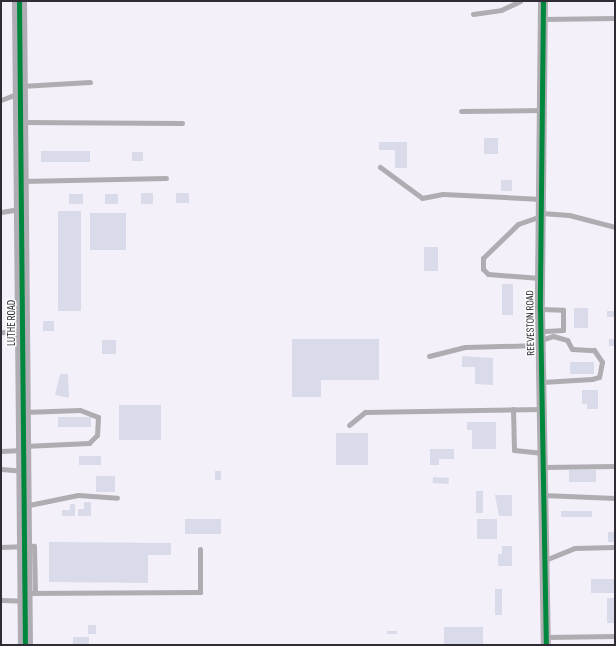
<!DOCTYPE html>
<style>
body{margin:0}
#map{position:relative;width:616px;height:646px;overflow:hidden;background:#f3f0fa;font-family:"Sofia Sans Condensed",sans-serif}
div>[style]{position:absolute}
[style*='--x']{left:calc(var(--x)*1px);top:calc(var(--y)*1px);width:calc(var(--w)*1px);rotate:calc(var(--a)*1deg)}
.building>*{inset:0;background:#dadbea;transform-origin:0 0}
.lane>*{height:5px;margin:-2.5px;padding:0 2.5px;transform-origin:2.5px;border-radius:2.5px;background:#b0adb2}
.street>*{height:10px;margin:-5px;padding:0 5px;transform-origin:5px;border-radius:5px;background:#b0adb2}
.secondary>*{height:15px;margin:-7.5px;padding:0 7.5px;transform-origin:7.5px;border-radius:7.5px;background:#b0acb3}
.cycleway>*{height:5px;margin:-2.5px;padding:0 2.5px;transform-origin:2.5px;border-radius:2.5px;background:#00873e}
span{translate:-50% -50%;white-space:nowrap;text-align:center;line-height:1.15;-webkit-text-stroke:3px #fdfdfd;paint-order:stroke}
.street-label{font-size:11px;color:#2f2c36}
.frame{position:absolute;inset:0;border:2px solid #2f2c36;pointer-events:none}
</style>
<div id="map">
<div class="building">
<div style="left:484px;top:138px;width:14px;height:16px"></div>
<div style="clip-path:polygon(379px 142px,407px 142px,407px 168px,395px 168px,395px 150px,379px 150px)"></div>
<div style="left:90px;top:151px;width:11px;height:49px;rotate:90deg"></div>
<div style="left:132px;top:152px;width:11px;height:9px"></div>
<div style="left:501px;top:180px;width:11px;height:11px"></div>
<div style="left:141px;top:193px;width:12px;height:11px"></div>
<div style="left:176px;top:193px;width:13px;height:10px"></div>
<div style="left:69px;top:194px;width:14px;height:10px"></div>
<div style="left:105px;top:194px;width:13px;height:10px"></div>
<div style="left:58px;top:211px;width:23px;height:100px"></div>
<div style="left:126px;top:213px;width:37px;height:36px;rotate:90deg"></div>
<div style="left:424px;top:247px;width:14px;height:24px"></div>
<div style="left:502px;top:284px;width:11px;height:31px"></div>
<div style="left:574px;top:308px;width:14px;height:20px"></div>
<div style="left:607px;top:311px;width:8px;height:6px"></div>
<div style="left:43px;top:321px;width:11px;height:10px"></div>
<div style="clip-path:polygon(292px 339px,379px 339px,379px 380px,321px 380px,321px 397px,292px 397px)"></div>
<div style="left:609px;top:339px;width:6px;height:7px"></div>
<div style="left:102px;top:340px;width:14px;height:14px"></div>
<div style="clip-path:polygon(462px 356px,493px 358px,493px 385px,475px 384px,475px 367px,462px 367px)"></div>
<div style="left:570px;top:362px;width:24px;height:12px"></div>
<div style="clip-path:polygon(60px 374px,68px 374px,69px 398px,55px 395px)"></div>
<div style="clip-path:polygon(582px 390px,598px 390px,598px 409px,587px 409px,587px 404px,582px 404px)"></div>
<div style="left:119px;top:405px;width:42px;height:35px"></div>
<div style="left:58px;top:417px;width:33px;height:10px"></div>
<div style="clip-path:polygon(467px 422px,496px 422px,496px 449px,472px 449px,472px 430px,467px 430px)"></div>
<div style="left:336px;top:433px;width:32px;height:32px"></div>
<div style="clip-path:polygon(430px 449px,454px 449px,454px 459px,439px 459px,439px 465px,430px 465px)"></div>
<div style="left:79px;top:456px;width:22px;height:9px"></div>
<div style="left:569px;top:470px;width:27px;height:12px"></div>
<div style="left:215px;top:471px;width:6px;height:9px"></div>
<div style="left:96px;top:476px;width:19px;height:16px"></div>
<div style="left:433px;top:477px;width:16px;height:6px;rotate:4deg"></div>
<div style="left:476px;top:491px;width:7px;height:22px"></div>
<div style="clip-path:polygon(495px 495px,512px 495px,512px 516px,499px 516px)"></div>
<div style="clip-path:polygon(84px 502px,91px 502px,91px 516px,78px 516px,78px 509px,84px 509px)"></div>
<div style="clip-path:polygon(70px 504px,75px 504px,75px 516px,62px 516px,62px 510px,70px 510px)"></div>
<div style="left:561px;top:511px;width:31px;height:6px"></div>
<div style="left:185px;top:519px;width:36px;height:15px"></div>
<div style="left:477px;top:519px;width:20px;height:20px"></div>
<div style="left:608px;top:532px;width:7px;height:10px"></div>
<div style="clip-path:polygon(49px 542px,171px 543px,171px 555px,148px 555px,148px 583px,49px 582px)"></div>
<div style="clip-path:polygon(502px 546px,512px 546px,512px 566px,498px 566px,498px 554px,502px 554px)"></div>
<div style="left:591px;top:579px;width:24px;height:14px"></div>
<div style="left:495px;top:589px;width:7px;height:26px"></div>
<div style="left:607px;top:598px;width:8px;height:25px"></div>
<div style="left:88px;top:625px;width:8px;height:9px"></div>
<div style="left:444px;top:627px;width:39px;height:18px"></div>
<div style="left:387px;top:631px;width:10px;height:3px"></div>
<div style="left:73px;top:637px;width:16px;height:8px"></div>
</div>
<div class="lane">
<div style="--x:473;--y:14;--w:28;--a:-8"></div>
<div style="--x:501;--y:10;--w:21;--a:-25"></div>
<div style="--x:543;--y:19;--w:72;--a:-0.8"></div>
<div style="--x:21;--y:86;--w:69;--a:-3.3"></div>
<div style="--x:1;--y:100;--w:17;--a:-21"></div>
<div style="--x:461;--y:111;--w:81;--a:-0.7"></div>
<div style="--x:21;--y:122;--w:161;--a:0.4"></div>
<div style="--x:380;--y:167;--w:52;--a:36.4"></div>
<div style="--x:422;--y:198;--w:21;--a:-11"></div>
<div style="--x:443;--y:194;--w:98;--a:2.9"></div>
<div style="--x:22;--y:181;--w:144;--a:-1.2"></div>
<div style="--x:1;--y:212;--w:19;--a:-9"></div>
<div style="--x:541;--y:213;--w:28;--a:4"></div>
<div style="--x:569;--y:215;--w:48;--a:14.6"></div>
<div style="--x:540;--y:278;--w:52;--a:-175.6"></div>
<div style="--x:488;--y:274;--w:7;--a:-135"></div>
<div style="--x:483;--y:269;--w:11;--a:-90"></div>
<div style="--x:483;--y:258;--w:49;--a:-44.2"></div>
<div style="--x:518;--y:224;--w:24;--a:-19"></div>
<div style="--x:540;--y:309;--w:23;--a:2"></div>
<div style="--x:563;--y:310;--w:20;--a:90"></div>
<div style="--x:563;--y:330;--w:22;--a:177"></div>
<div style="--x:1;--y:332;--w:19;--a:3"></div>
<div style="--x:541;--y:340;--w:13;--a:-18"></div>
<div style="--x:553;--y:336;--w:15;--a:16"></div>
<div style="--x:567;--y:340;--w:10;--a:61"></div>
<div style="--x:572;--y:349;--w:22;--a:3"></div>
<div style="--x:594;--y:350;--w:14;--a:56"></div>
<div style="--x:602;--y:362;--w:15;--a:101"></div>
<div style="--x:599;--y:377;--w:7;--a:164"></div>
<div style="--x:592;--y:379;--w:50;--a:176.6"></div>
<div style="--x:429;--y:356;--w:37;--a:-14"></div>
<div style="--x:465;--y:347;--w:76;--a:-1.5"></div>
<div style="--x:513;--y:409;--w:41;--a:88.6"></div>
<div style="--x:514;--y:450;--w:29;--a:6"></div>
<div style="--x:24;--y:412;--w:56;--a:-2"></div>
<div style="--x:80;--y:410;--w:19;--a:21"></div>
<div style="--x:98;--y:417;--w:18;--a:93"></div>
<div style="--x:97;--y:435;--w:11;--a:135"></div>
<div style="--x:89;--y:443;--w:65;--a:177.4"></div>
<div style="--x:349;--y:425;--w:21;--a:-39"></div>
<div style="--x:365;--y:412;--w:177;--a:-1"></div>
<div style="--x:1;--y:451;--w:21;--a:-3"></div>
<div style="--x:543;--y:467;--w:72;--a:-0.8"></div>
<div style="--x:1;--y:469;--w:21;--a:5"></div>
<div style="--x:543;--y:495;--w:72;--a:2.4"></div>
<div style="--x:24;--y:506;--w:55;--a:-11.5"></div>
<div style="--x:78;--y:495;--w:39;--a:4"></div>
<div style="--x:1;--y:547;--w:33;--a:-2"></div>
<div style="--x:34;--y:546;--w:47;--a:88.8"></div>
<div style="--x:545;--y:560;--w:31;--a:-22"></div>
<div style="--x:574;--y:548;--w:41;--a:-1.4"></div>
<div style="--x:25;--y:593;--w:175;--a:-0.3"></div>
<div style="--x:200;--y:592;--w:43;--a:-90"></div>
<div style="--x:1;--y:600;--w:23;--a:2"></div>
<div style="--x:546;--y:637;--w:69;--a:-0.8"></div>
</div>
<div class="street">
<div style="--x:543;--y:1;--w:308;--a:90.6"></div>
<div style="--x:540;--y:309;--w:336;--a:89"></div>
</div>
<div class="secondary">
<div style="--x:19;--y:1;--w:644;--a:89.47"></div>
</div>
<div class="cycleway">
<div style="--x:19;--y:1;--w:644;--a:89.47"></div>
<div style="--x:543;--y:1;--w:308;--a:90.6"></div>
<div style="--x:540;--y:309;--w:336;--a:89"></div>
</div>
<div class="street-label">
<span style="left:12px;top:323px;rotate:-90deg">LUTHE ROAD</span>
<span style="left:531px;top:323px;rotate:-91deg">REEVESTON ROAD</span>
</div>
<div class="frame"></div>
</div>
